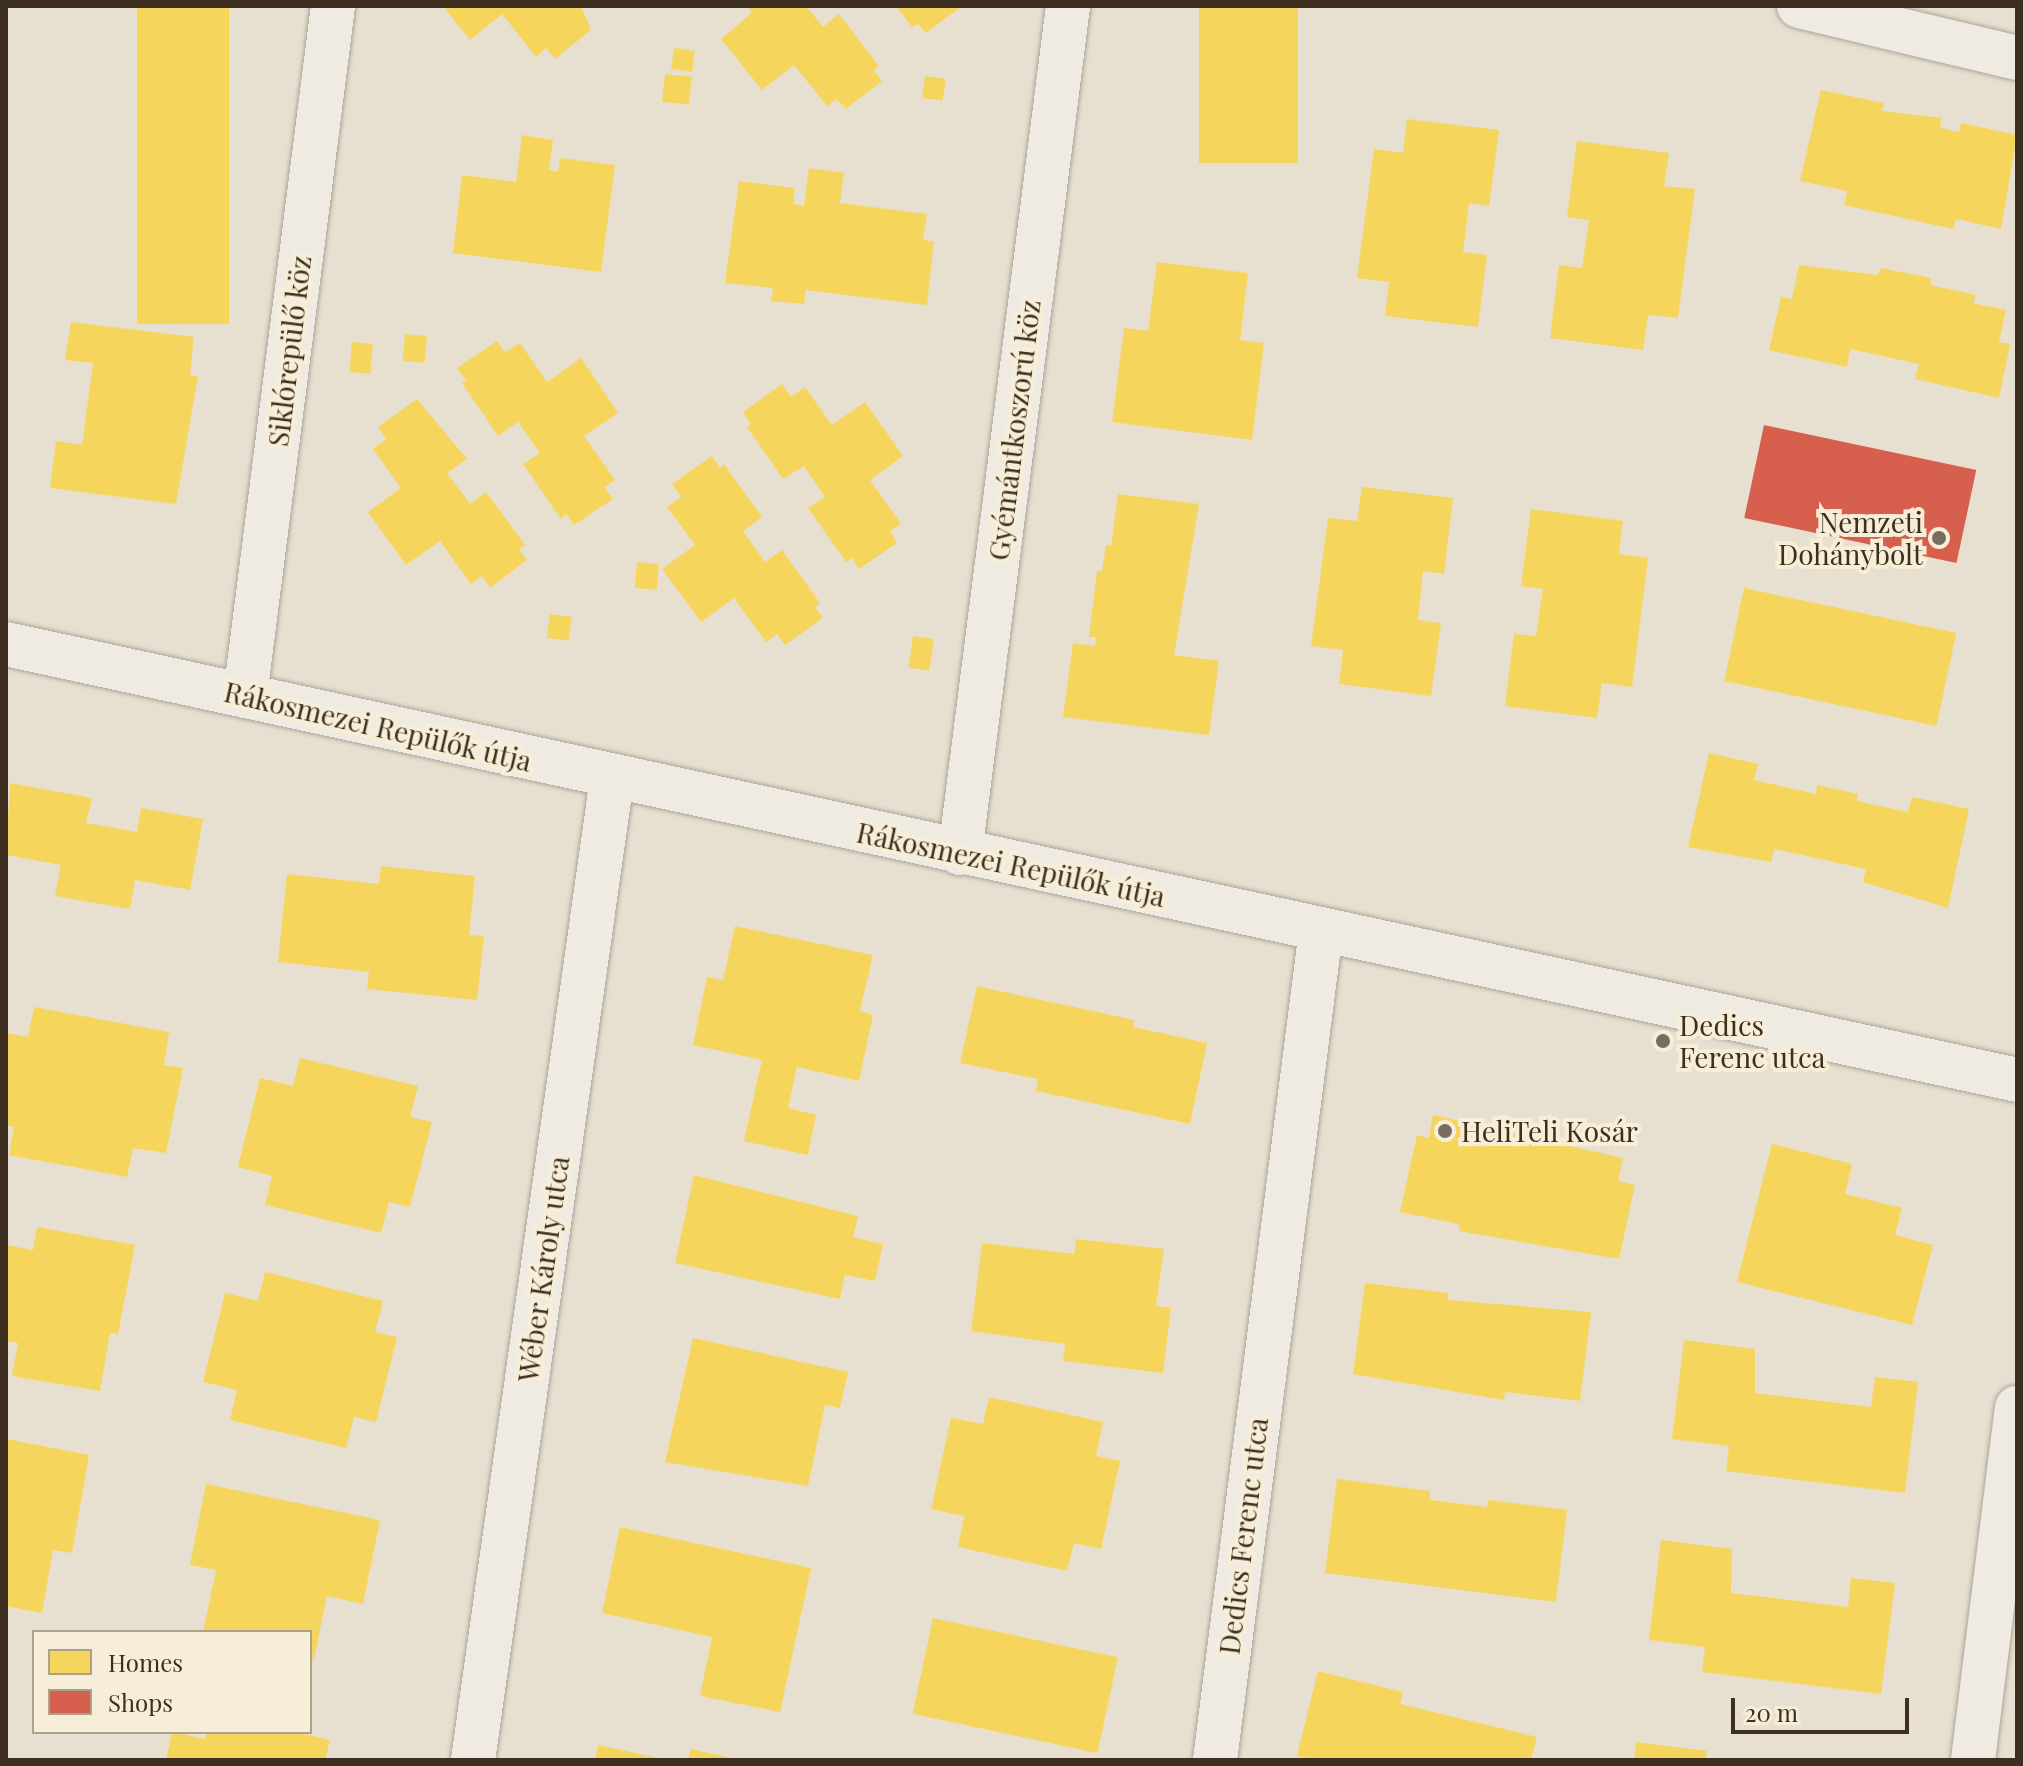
<!DOCTYPE html>
<meta charset="utf-8">
<style>
body{margin:0}
#map{position:relative;width:2023px;height:1766px;overflow:hidden;background:#e7e0d1;font-family:"Playfair Display",serif}
div>[style]{position:absolute}
[style*='--x']{left:calc(var(--x)*1px);top:calc(var(--y)*1px);width:calc(var(--w)*1px);rotate:calc(var(--a)*1deg)}
.homes>*{inset:0;background:#f6d55c;transform-origin:0 0}
.shops>*{inset:0;background:#d6604d;transform-origin:0 0}
.roads{filter:drop-shadow(0 0 2px #ada599) drop-shadow(0 0 2px #ada599)}
.minor>*{height:44px;margin:-22px;padding:0 22px;transform-origin:22px;border-radius:22px;background:#efebe3}
.dots>*{width:22px;height:22px;translate:-50% -50%;box-sizing:border-box;border:4px solid #f7eed8;border-radius:50%}
span{translate:-50% -50%;white-space:nowrap;text-align:center;line-height:1.15;-webkit-text-stroke:8px #f7eed8;paint-order:stroke}
.street-label{font-size:28px;color:#3d2e20}
.poi-label{font-size:28px;color:#3d2e20}
.right{translate:-100% -50%;text-align:right}
.left{translate:0 -50%;text-align:left}
.frame{position:absolute;inset:0;border:8px solid #3d2e20;pointer-events:none}
.legend{position:absolute;left:32px;top:1630px;width:280px;height:104px;box-sizing:border-box;background:#f7eed8;border:2px solid #ada18e;margin:0;padding:10px 14px;list-style:none;font-size:24px;color:#3d2e20}
.legend li{display:flex;align-items:center;gap:16px;height:40px}
.legend b{width:40px;border:2px solid #ada18e}
.scale{position:absolute;left:1731px;top:1698px;width:178px;height:36px;box-sizing:border-box;border:4px solid #3d2e20;border-top:0;padding-left:10px;font-size:24px;line-height:28px;white-space:nowrap;color:#3d2e20;-webkit-text-stroke:6px #f7eed8;paint-order:stroke}
</style>
<div id="map">
<div class="homes">
<div style="left:137px;top:6px;width:92px;height:318px"></div>
<div style="clip-path:polygon(443px 6px,581px 6px,591px 30px,555px 59px,546px 48px,536px 57px,502px 14px,470px 40px)"></div>
<div style="clip-path:polygon(747px 6px,806px 6px,823px 27px,839px 14px,879px 66px,874px 70px,882px 81px,846px 109px,837px 99px,827px 106px,794px 65px,762px 90px,721px 39px,752px 13px)"></div>
<div style="clip-path:polygon(896px 6px,962px 6px,926px 33px,918px 24px,912px 27px)"></div>
<div style="left:1199px;top:6px;width:99px;height:157px"></div>
<div style="left:674px;top:48px;width:21px;height:21px;rotate:8deg"></div>
<div style="left:665px;top:74px;width:27px;height:28px;rotate:6deg"></div>
<div style="left:925px;top:76px;width:21px;height:22px;rotate:8deg"></div>
<div style="clip-path:polygon(1821px 90px,1884px 103px,1882px 111px,1942px 118px,1940px 128px,1959px 132px,1961px 123px,2017px 135px,2001px 229px,1956px 219px,1953px 229px,1844px 205px,1847px 191px,1800px 181px)"></div>
<div style="clip-path:polygon(1407px 119px,1499px 130px,1489px 206px,1469px 203px,1463px 252px,1487px 255px,1478px 327px,1385px 316px,1389px 282px,1357px 278px,1374px 149px,1403px 153px)"></div>
<div style="clip-path:polygon(522px 135px,553px 140px,549px 170px,558px 172px,560px 158px,615px 165px,601px 272px,453px 253px,462px 175px,516px 182px)"></div>
<div style="clip-path:polygon(1577px 141px,1669px 153px,1664px 186px,1695px 189px,1678px 318px,1648px 315px,1643px 350px,1550px 338px,1559px 265px,1582px 268px,1589px 220px,1567px 217px)"></div>
<div style="clip-path:polygon(809px 168px,844px 173px,840px 203px,927px 214px,923px 240px,934px 242px,927px 305px,806px 290px,804px 304px,771px 301px,773px 288px,725px 283px,739px 181px,795px 188px,793px 204px,804px 206px)"></div>
<div style="clip-path:polygon(1157px 262px,1248px 273px,1240px 340px,1264px 343px,1252px 440px,1112px 422px,1124px 328px,1148px 331px)"></div>
<div style="clip-path:polygon(1799px 265px,1878px 275px,1881px 268px,1931px 278px,1930px 285px,1976px 295px,1973px 303px,2006px 310px,1999px 342px,2010px 344px,1999px 398px,1915px 379px,1919px 364px,1850px 349px,1847px 367px,1769px 350px,1781px 297px,1792px 299px)"></div>
<div style="clip-path:polygon(71px 322px,194px 337px,190px 375px,198px 376px,176px 504px,50px 488px,56px 441px,82px 445px,93px 363px,65px 360px)"></div>
<div style="left:405px;top:334px;width:22px;height:27px;rotate:5deg"></div>
<div style="clip-path:polygon(497px 341px,505px 352px,520px 343px,547px 382px,581px 358px,618px 413px,584px 436px,615px 480px,604px 487px,613px 499px,574px 525px,566px 514px,561px 519px,523px 464px,540px 453px,518px 422px,498px 436px,462px 383px,466px 380px,457px 368px)"></div>
<div style="left:352px;top:342px;width:21px;height:30px;rotate:5deg"></div>
<div style="clip-path:polygon(782px 384px,791px 397px,805px 387px,832px 425px,865px 402px,903px 456px,870px 480px,901px 524px,890px 531px,897px 543px,859px 569px,852px 558px,846px 562px,808px 508px,825px 497px,804px 466px,783px 479px,747px 427px,751px 424px,743px 412px)"></div>
<div style="clip-path:polygon(417px 399px,467px 459px,447px 473px,470px 504px,486px 492px,525px 545px,519px 549px,527px 560px,490px 588px,482px 576px,471px 584px,440px 541px,406px 565px,368px 512px,401px 488px,373px 449px,386px 439px,378px 427px)"></div>
<div style="clip-path:polygon(712px 456px,720px 468px,724px 464px,762px 517px,743px 531px,765px 562px,782px 550px,820px 603px,815px 607px,823px 618px,785px 645px,777px 634px,766px 642px,734px 598px,701px 622px,662px 569px,695px 545px,667px 507px,681px 497px,672px 484px)"></div>
<div style="clip-path:polygon(1362px 487px,1453px 498px,1444px 574px,1423px 571px,1418px 620px,1441px 623px,1431px 696px,1339px 684px,1343px 650px,1311px 646px,1328px 518px,1357px 521px)"></div>
<div style="clip-path:polygon(1118px 494px,1199px 504px,1174px 655px,1219px 661px,1209px 735px,1063px 717px,1073px 643px,1095px 646px,1096px 637px,1089px 637px,1097px 571px,1102px 571px,1106px 545px,1111px 546px)"></div>
<div style="clip-path:polygon(1531px 509px,1623px 521px,1619px 554px,1648px 558px,1632px 687px,1602px 683px,1597px 718px,1505px 706px,1514px 634px,1536px 636px,1543px 589px,1521px 586px)"></div>
<div style="left:637px;top:562px;width:22px;height:26px;rotate:5deg"></div>
<div style="left:1744px;top:588px;width:217px;height:95px;rotate:12deg"></div>
<div style="left:550px;top:614px;width:22px;height:24px;rotate:8deg"></div>
<div style="left:913px;top:636px;width:21px;height:32px;rotate:8deg"></div>
<div style="clip-path:polygon(1709px 753px,1758px 764px,1754px 780px,1816px 794px,1817px 785px,1858px 794px,1857px 801px,1908px 812px,1912px 797px,1969px 809px,1948px 908px,1863px 882px,1866px 869px,1774px 849px,1771px 862px,1688px 847px)"></div>
<div style="clip-path:polygon(10px 783px,92px 798px,86px 823px,137px 832px,141px 808px,203px 819px,190px 890px,135px 880px,130px 909px,55px 896px,61px 865px,6px 855px)"></div>
<div style="clip-path:polygon(381px 866px,475px 876px,469px 935px,484px 936px,477px 1000px,367px 989px,369px 972px,278px 962px,287px 874px,379px 884px)"></div>
<div style="clip-path:polygon(735px 926px,873px 955px,860px 1011px,873px 1015px,859px 1081px,797px 1067px,788px 1108px,816px 1115px,808px 1155px,744px 1141px,762px 1060px,693px 1045px,707px 977px,723px 980px)"></div>
<div style="clip-path:polygon(977px 986px,1134px 1020px,1133px 1027px,1207px 1043px,1190px 1124px,1036px 1091px,1038px 1079px,960px 1063px)"></div>
<div style="clip-path:polygon(34px 1007px,169px 1032px,164px 1065px,183px 1068px,166px 1153px,133px 1148px,127px 1177px,9px 1155px,14px 1127px,6px 1125px,6px 1033px,28px 1037px)"></div>
<div style="clip-path:polygon(300px 1058px,418px 1086px,410px 1117px,432px 1122px,410px 1207px,389px 1202px,381px 1233px,265px 1205px,272px 1176px,238px 1167px,260px 1078px,293px 1086px)"></div>
<div style="clip-path:polygon(1433px 1115px,1623px 1158px,1618px 1181px,1635px 1185px,1619px 1259px,1459px 1231px,1459px 1224px,1400px 1212px,1417px 1135px,1429px 1138px)"></div>
<div style="clip-path:polygon(1772px 1144px,1852px 1164px,1845px 1194px,1902px 1208px,1895px 1235px,1933px 1245px,1912px 1325px,1737px 1282px)"></div>
<div style="clip-path:polygon(694px 1175px,858px 1216px,853px 1237px,883px 1244px,875px 1281px,845px 1275px,840px 1299px,675px 1263px)"></div>
<div style="clip-path:polygon(37px 1227px,135px 1245px,118px 1334px,110px 1333px,100px 1391px,12px 1376px,18px 1343px,6px 1341px,6px 1245px,33px 1250px)"></div>
<div style="clip-path:polygon(1076px 1239px,1164px 1249px,1156px 1306px,1171px 1308px,1163px 1373px,1063px 1361px,1065px 1344px,971px 1331px,982px 1243px,1074px 1254px)"></div>
<div style="clip-path:polygon(265px 1272px,383px 1301px,375px 1332px,397px 1337px,376px 1422px,354px 1417px,346px 1448px,230px 1420px,237px 1390px,203px 1382px,225px 1293px,258px 1301px)"></div>
<div style="clip-path:polygon(1365px 1283px,1448px 1293px,1448px 1300px,1591px 1312px,1580px 1401px,1505px 1392px,1504px 1400px,1353px 1374px)"></div>
<div style="clip-path:polygon(693px 1338px,848px 1372px,840px 1408px,825px 1405px,808px 1486px,665px 1462px)"></div>
<div style="clip-path:polygon(1684px 1340px,1755px 1349px,1755px 1393px,1871px 1407px,1875px 1377px,1918px 1382px,1905px 1493px,1726px 1471px,1729px 1446px,1672px 1439px)"></div>
<div style="clip-path:polygon(989px 1397px,1103px 1422px,1096px 1456px,1120px 1461px,1101px 1549px,1074px 1543px,1067px 1571px,958px 1547px,964px 1516px,931px 1509px,951px 1418px,983px 1424px)"></div>
<div style="clip-path:polygon(6px 1439px,89px 1455px,72px 1553px,53px 1550px,42px 1613px,6px 1606px)"></div>
<div style="clip-path:polygon(1337px 1479px,1430px 1491px,1430px 1500px,1487px 1507px,1488px 1500px,1567px 1510px,1556px 1602px,1325px 1573px)"></div>
<div style="clip-path:polygon(206px 1484px,380px 1520px,363px 1604px,327px 1596px,313px 1664px,310px 1632px,203px 1632px,216px 1570px,190px 1565px)"></div>
<div style="clip-path:polygon(620px 1527px,811px 1568px,780px 1712px,700px 1696px,712px 1637px,602px 1613px)"></div>
<div style="clip-path:polygon(1661px 1540px,1732px 1549px,1731px 1593px,1848px 1607px,1851px 1578px,1895px 1583px,1881px 1694px,1702px 1672px,1705px 1647px,1649px 1640px)"></div>
<div style="left:933px;top:1618px;width:189px;height:98px;rotate:12deg"></div>
<div style="clip-path:polygon(1318px 1671px,1403px 1692px,1400px 1704px,1537px 1737px,1531px 1760px,1315px 1760px,1297px 1756px)"></div>
<div style="clip-path:polygon(172px 1732px,205px 1739px,207px 1732px,298px 1732px,330px 1740px,325px 1760px,166px 1760px)"></div>
<div style="clip-path:polygon(1636px 1742px,1707px 1751px,1706px 1760px,1634px 1760px)"></div>
<div style="clip-path:polygon(598px 1745px,662px 1759px,662px 1760px,595px 1760px)"></div>
<div style="clip-path:polygon(690px 1749px,737px 1759px,737px 1760px,688px 1760px)"></div>
</div>
<div class="shops">
<div style="left:1764px;top:425px;width:217px;height:95px;rotate:12deg"></div>
</div>
<div class="roads">
<div class="minor">
<div style="--x:1799;--y:6;--w:224;--a:13.4"></div>
<div style="--x:6;--y:644;--w:2058;--a:12.23"></div>
<div style="--x:245;--y:696;--w:696;--a:-82.73"></div>
<div style="--x:960;--y:853;--w:854;--a:-82.73"></div>
<div style="--x:473;--y:1760;--w:992;--a:-81.94"></div>
<div style="--x:1215;--y:1760;--w:837;--a:-82.72"></div>
<div style="--x:1973;--y:1760;--w:355;--a:-82.9"></div>
</div>
</div>
<div class="dots">
<div style="left:1939px;top:538px;background:#786c5e"></div>
<div style="left:1663px;top:1041px;background:#786c5e"></div>
<div style="left:1445px;top:1131px;background:#786c5e"></div>
</div>
<div class="street-label">
<span style="left:289px;top:351px;rotate:-83deg">Siklórepülő köz</span>
<span style="left:1014px;top:430px;rotate:-83deg">Gyémántkoszorú köz</span>
<span style="left:378px;top:726px;rotate:13deg">Rákosmezei Repülők útja</span>
<span style="left:1011px;top:864px;rotate:12deg">Rákosmezei Repülők útja</span>
<span style="left:543px;top:1269px;rotate:-82deg">Wéber Károly utca</span>
<span style="left:1243px;top:1536px;rotate:-83deg">Dedics Ferenc utca</span>
</div>
<div class="poi-label">
<span class="right" style="left:1923px;top:538px">Nemzeti<br>Dohánybolt</span>
<span class="left" style="left:1679px;top:1041px">Dedics<br>Ferenc utca</span>
<span class="left" style="left:1461px;top:1131px">HeliTeli Kosár</span>
</div>
<div class="frame"></div>
<ul class="legend">
<li><b style="height:22px;background:#f6d55c"></b>Homes</li>
<li><b style="height:22px;background:#d6604d"></b>Shops</li>
</ul>
<div class="scale">20 m</div>
</div>
